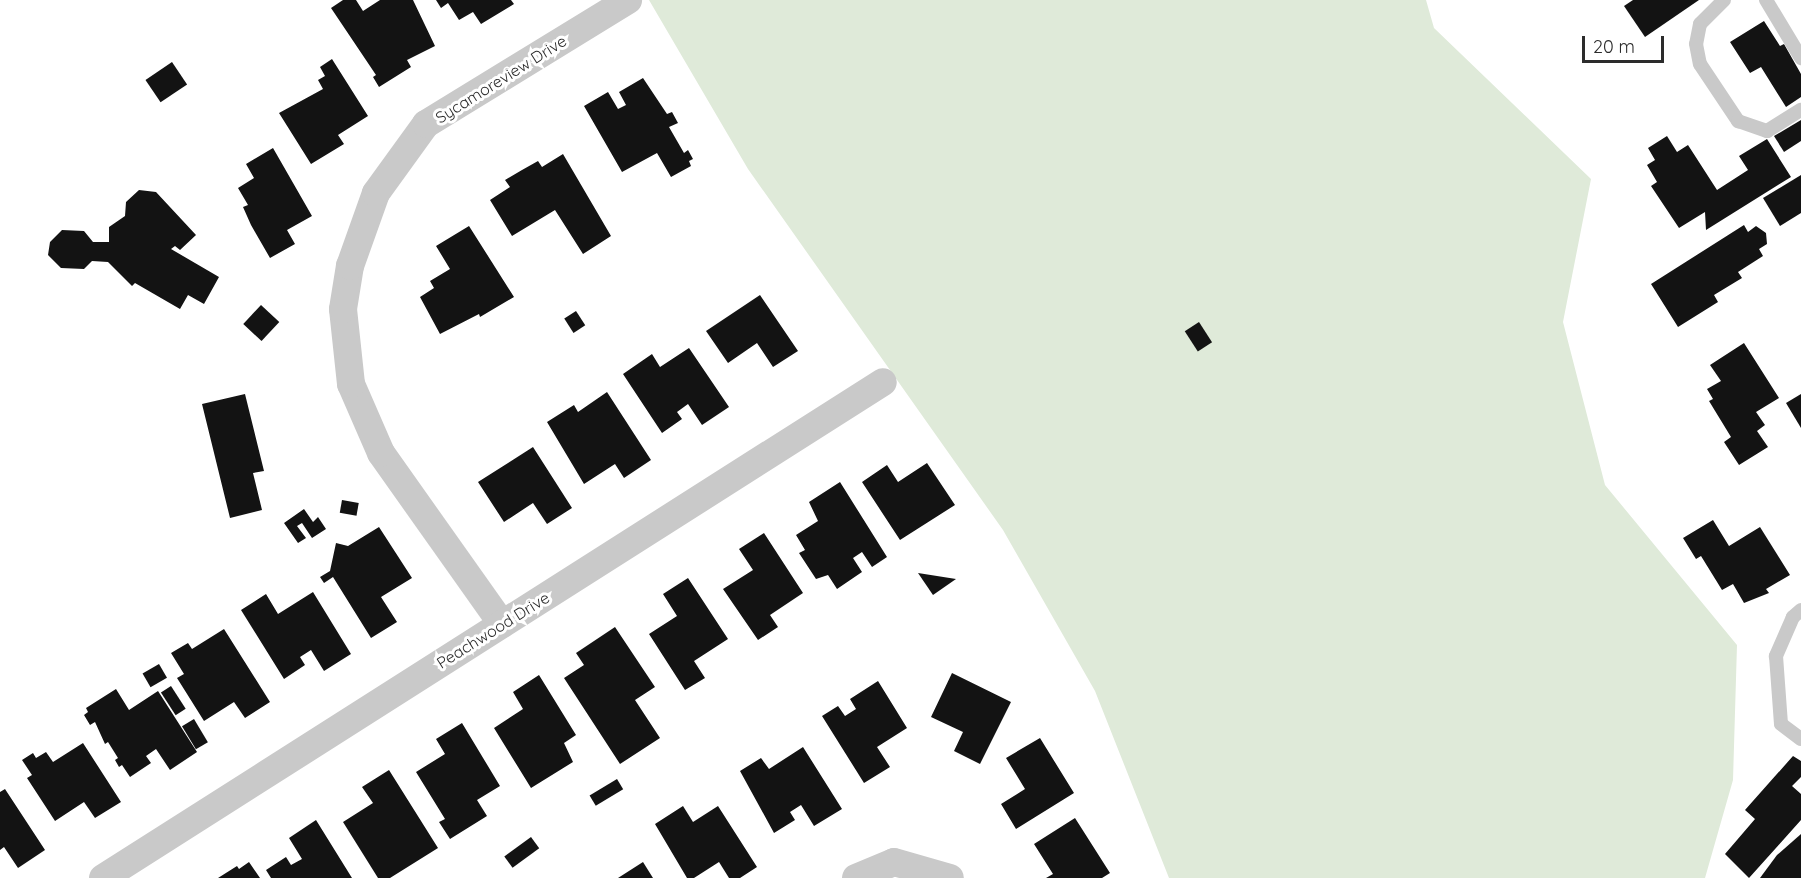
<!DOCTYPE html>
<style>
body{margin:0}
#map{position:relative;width:1801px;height:878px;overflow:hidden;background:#fff;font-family:Quicksand,sans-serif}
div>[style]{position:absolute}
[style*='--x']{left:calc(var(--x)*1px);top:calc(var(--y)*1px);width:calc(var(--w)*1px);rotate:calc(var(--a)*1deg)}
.green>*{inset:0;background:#dfead9}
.building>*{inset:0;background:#131313;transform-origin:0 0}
.service>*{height:14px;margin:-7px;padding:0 7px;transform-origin:7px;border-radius:7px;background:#c9c9c9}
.minor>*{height:28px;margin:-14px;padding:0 14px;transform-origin:14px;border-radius:14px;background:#c9c9c9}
span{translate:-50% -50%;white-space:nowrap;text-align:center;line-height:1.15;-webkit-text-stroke:6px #fff;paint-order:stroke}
.street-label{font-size:16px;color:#2c2c2c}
.scale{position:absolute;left:1582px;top:36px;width:82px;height:27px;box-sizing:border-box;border:3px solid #2c2c2c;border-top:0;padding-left:8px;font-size:18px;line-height:21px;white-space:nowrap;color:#2c2c2c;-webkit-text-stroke:4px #fff;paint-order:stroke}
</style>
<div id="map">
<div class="green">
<div style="clip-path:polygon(649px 0,1426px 0,1434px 28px,1591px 179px,1563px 322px,1605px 485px,1737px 645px,1733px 780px,1705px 878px,1169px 878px,1095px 691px,1003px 530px,748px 169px)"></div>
</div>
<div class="building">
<div style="clip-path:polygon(343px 0,356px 0,363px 11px,380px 0,413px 0,435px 46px,407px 60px,411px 67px,379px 87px,373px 77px,376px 75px,331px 8px)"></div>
<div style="clip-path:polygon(436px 0,511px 0,514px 4px,481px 24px,473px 12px,459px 20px,448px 3px,441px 8px)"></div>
<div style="clip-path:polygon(1633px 0,1699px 0,1645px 37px,1624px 6px)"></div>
<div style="clip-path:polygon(1764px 21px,1780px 46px,1784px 44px,1801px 74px,1801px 97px,1786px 107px,1761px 67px,1750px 73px,1730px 42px)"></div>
<div style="clip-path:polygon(332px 59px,368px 116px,338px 135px,344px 144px,311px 164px,279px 113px,323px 89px,318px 80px,325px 76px,320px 67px)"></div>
<div style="left:172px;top:62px;width:27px;height:32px;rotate:56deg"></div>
<div style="clip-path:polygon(643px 78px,667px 114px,672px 112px,678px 123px,669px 127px,684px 153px,688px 150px,693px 159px,689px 161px,691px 166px,671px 177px,657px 153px,622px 172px,584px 106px,608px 92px,618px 109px,626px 105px,619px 92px)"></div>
<div style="clip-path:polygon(1801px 120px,1801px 141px,1784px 152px,1774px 136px)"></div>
<div style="clip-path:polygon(1667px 136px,1677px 152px,1688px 145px,1717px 190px,1748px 170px,1739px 156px,1767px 139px,1791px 177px,1706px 230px,1705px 212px,1679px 228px,1651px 186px,1657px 182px,1647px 165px,1655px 160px,1648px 148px)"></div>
<div style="clip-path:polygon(273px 148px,312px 216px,287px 230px,295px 244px,270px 258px,251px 225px,243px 207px,248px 205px,238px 188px,254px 178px,246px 164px)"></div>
<div style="clip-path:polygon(563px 154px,611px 236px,583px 254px,555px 210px,512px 236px,490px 200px,510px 187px,505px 180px,522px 170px,538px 161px,542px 167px)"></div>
<div style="clip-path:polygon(1801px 175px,1801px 213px,1780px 226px,1763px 198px)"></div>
<div style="clip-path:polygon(139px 190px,156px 192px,196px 235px,180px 250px,175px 246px,171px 249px,219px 277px,204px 304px,188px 295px,180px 309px,135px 283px,132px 286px,108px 262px,92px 261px,84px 269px,61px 268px,48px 255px,50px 242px,62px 230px,84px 231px,93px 242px,109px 242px,109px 227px,125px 216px,126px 202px)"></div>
<div style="clip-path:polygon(1744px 225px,1748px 232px,1756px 226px,1766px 233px,1767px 244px,1759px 249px,1763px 256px,1738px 272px,1742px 278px,1714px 295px,1718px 302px,1678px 327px,1651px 284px)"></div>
<div style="clip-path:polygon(469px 226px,514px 297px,480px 317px,479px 314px,440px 334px,420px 297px,434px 288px,430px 281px,450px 269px,436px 246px)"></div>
<div style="clip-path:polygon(760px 295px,798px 351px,773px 367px,757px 343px,728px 363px,706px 331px)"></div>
<div style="left:261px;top:305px;width:25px;height:26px;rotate:43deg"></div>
<div style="left:576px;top:311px;width:17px;height:14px;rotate:57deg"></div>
<div style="left:1199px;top:322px;width:24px;height:17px;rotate:57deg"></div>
<div style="clip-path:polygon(1744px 343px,1779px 398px,1756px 412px,1765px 425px,1757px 431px,1768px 447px,1739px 465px,1724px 442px,1731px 437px,1709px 401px,1713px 399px,1707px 389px,1721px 381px,1710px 365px)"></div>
<div style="clip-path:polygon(689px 348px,729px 407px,702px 425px,688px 404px,677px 412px,682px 419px,662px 433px,623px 374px,652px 354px,660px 367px)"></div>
<div style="clip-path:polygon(607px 392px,651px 460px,624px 478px,615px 464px,584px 484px,547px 422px,574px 405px,578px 412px)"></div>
<div style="clip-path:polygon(245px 394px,264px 471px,253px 473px,262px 510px,230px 518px,202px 404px)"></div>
<div style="clip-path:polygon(1801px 394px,1801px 428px,1786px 403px)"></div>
<div style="clip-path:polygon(533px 447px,572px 508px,547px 524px,533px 503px,504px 522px,478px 482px)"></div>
<div style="clip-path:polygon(927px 463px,955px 505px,900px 540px,862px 482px,887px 465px,898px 482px)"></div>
<div style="clip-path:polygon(840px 482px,887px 557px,872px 567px,862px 552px,853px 558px,862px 572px,837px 589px,828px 575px,816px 579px,799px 553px,805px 550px,796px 535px,818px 521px,809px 502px)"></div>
<div style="left:342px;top:500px;width:17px;height:13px;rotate:10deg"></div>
<div style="clip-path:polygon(304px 509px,313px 522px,318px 517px,326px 529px,312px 538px,302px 523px,297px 526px,306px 538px,298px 543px,284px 523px)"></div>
<div style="clip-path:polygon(1713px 520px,1729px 546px,1760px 527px,1790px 575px,1766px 589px,1769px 593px,1744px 603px,1733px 584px,1722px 590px,1701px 556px,1696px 559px,1683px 538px)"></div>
<div style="clip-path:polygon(379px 527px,412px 578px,381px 597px,397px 622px,371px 638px,333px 577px,324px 583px,320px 577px,330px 571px,336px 543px,348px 546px)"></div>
<div style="clip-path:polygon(764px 533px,803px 593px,770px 615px,778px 627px,758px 640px,723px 589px,753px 570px,739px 549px)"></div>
<div style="clip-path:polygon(918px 573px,956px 579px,933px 595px)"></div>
<div style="clip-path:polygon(688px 578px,728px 639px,694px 661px,705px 678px,685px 690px,649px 634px,677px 616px,663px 594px)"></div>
<div style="clip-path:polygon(313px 592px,351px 654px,324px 671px,311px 650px,300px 657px,305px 665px,284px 679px,241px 610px,266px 594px,278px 614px)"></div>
<div style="clip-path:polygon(615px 627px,655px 687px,635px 700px,660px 738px,620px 764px,564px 678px,584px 665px,576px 653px)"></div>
<div style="clip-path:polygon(224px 629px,270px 702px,245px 718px,234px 702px,204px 721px,177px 678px,184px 674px,171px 653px,188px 643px,192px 649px)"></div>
<div style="left:159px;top:664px;width:16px;height:19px;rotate:60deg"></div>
<div style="clip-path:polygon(952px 673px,1011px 702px,980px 764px,954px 751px,963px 732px,931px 717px)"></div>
<div style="clip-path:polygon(539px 675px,576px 735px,564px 743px,573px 762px,531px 788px,494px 728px,523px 709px,513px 692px)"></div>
<div style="clip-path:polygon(878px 681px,907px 728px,877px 747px,890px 767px,864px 783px,822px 716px,838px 706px,845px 716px,856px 709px,850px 699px)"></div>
<div style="left:171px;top:686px;width:27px;height:12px;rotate:57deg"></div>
<div style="clip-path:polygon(116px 689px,129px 710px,158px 691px,197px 752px,170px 770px,156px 749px,146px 756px,151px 763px,130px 777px,122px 765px,119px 767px,115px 760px,118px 758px,108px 742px,105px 744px,95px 722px,90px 725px,84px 715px,88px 712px,86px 708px)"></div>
<div style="left:194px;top:719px;width:27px;height:14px;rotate:59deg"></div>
<div style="clip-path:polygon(462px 723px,500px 786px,477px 800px,487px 816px,450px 839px,439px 822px,445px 819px,416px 772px,445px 754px,436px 739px)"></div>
<div style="clip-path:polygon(1040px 738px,1074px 793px,1016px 829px,1001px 804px,1025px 789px,1006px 758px)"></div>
<div style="clip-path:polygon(83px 743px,121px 802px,95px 818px,84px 802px,55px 821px,27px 778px,32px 775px,22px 760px,33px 753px,36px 758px,46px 752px,53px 762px)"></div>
<div style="clip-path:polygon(803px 747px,842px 809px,814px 826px,801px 805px,790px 812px,795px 820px,774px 833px,740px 771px,761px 758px,769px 769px)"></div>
<div style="clip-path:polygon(1793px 756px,1801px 761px,1801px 777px,1792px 786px,1801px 794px,1801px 820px,1749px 878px,1725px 854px,1755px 819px,1745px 810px)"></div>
<div style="clip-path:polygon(389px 770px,438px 848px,390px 878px,378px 878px,343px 822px,373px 803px,362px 787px)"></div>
<div style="left:617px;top:779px;width:12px;height:32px;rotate:59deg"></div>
<div style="clip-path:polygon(5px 789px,45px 850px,18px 868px,4px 847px,0 850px,0 792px)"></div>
<div style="clip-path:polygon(683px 806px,693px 822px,718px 806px,757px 867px,740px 878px,729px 878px,719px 862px,694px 878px,687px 878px,655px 824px)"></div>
<div style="clip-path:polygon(1075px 818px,1110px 873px,1102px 878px,1046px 878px,1053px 874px,1034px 844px)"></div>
<div style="clip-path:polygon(316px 820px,352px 878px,271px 878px,266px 870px,286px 857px,291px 865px,302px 859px,289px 838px)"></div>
<div style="clip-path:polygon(1801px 834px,1801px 878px,1760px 878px,1777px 855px)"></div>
<div style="left:531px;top:837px;width:14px;height:33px;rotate:54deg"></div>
<div style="clip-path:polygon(249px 862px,260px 878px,218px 878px,237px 866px,239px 869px)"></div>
<div style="clip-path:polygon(643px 862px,653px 878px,618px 878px)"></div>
</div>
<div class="service">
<div style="--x:1724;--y:0;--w:34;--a:135"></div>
<div style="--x:1700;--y:24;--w:20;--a:101"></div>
<div style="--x:1696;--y:44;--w:20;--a:79"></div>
<div style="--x:1700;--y:64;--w:69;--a:56.3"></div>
<div style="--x:1738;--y:121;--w:31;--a:19"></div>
<div style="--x:1767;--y:131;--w:40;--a:-32"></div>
<div style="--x:1766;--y:0;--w:68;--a:58.9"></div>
<div style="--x:1801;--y:610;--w:11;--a:139"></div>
<div style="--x:1793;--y:617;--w:43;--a:113.6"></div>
<div style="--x:1776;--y:656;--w:68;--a:85.8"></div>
<div style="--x:1781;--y:724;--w:25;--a:37"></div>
</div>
<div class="minor">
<div style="--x:502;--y:624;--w:209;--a:-125.3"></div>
<div style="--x:381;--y:453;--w:75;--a:-113.5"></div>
<div style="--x:351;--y:384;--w:75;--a:-96.1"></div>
<div style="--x:343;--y:309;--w:44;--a:-80.8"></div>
<div style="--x:350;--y:266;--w:77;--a:-70.4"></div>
<div style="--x:376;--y:193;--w:85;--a:-54.1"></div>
<div style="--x:426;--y:124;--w:237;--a:-31.5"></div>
<div style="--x:103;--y:878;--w:924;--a:-32.45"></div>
<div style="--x:856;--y:878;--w:41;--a:-22.8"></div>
<div style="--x:894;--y:862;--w:58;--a:15.9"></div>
</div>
<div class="street-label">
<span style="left:501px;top:79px;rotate:-32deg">Sycamoreview Drive</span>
<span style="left:493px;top:630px;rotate:-32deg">Peachwood Drive</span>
</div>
<div class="scale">20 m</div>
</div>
